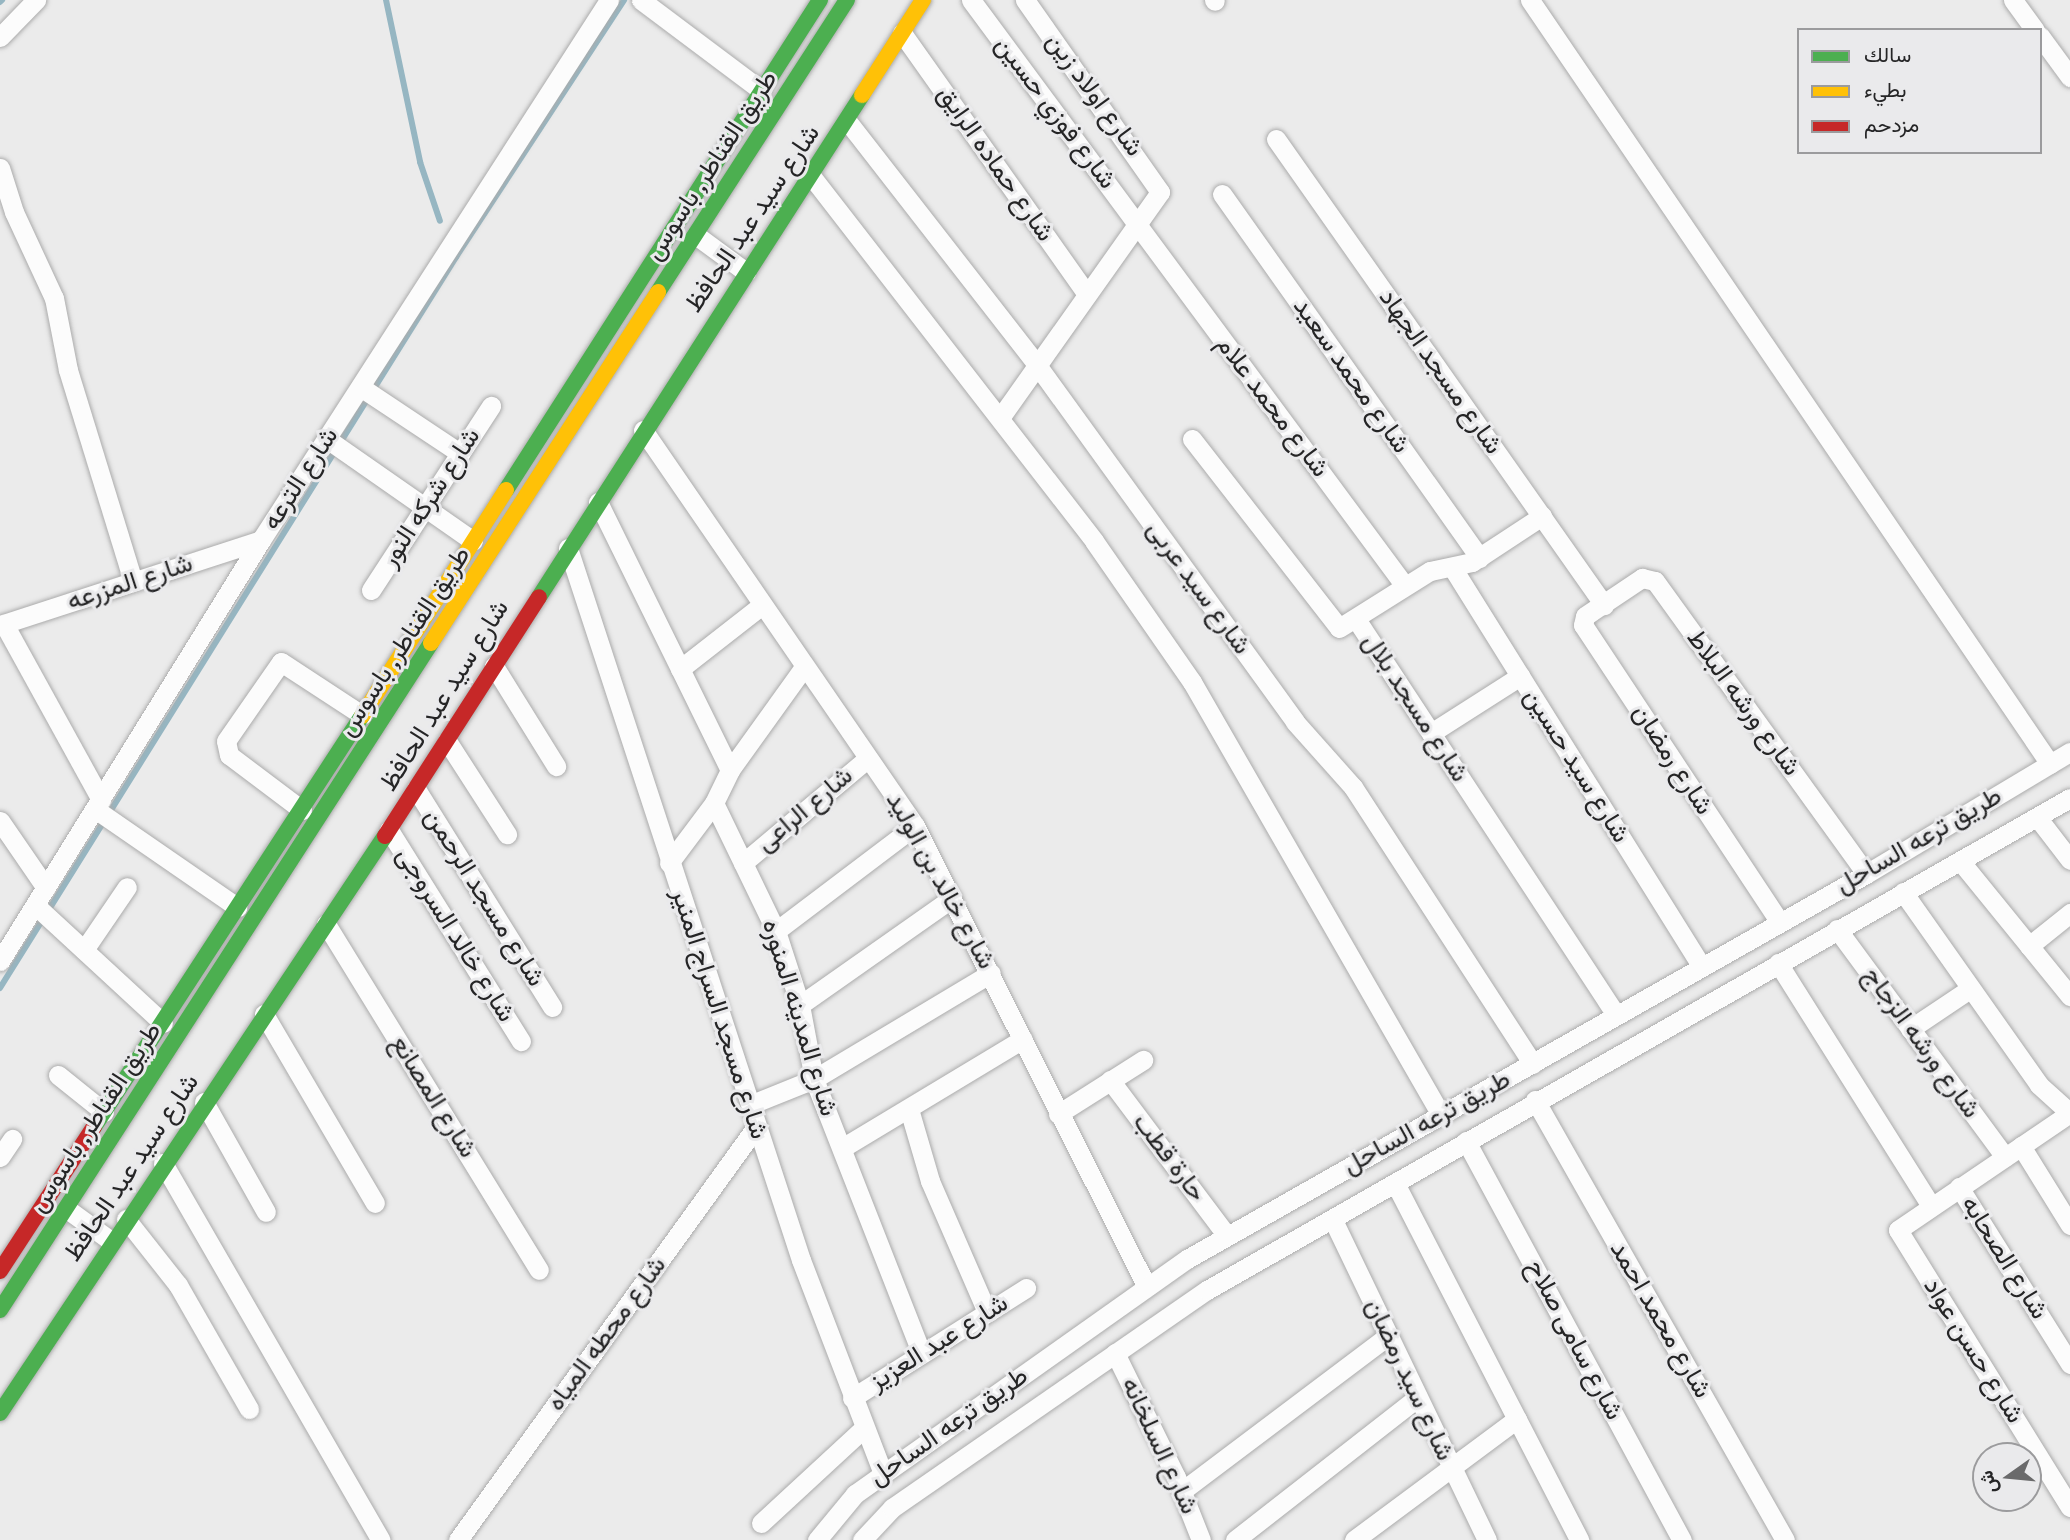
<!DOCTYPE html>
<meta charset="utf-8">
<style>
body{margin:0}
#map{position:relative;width:2070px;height:1540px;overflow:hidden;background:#ebebeb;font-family:Signika,Vazirmatn,sans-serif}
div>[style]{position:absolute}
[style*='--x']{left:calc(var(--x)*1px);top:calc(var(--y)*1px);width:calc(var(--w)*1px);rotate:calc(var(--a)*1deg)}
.stream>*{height:6px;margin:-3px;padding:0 3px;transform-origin:3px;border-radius:3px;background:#96b6c2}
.roads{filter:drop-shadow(0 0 2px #ababab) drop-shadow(0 0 2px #ababab)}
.street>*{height:19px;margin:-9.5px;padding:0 9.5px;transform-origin:9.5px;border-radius:9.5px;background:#fcfcfc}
.fast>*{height:16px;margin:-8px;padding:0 8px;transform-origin:8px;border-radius:8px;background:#4caf50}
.slow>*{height:16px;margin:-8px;padding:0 8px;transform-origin:8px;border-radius:8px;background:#ffc107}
.jam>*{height:16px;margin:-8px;padding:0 8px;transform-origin:8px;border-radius:8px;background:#c62828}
span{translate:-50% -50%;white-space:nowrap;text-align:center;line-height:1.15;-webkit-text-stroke:6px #eaeaec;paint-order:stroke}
.street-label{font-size:26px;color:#252526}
.legend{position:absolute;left:1797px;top:28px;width:245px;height:126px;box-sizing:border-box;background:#eaeaec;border:2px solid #9b9b9d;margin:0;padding:9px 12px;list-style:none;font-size:21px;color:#252526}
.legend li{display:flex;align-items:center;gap:14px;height:35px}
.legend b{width:35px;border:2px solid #9b9b9d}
.north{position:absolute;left:1972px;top:1442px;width:70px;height:70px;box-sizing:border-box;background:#eaeaec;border:2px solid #9b9b9d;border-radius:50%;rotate:255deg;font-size:19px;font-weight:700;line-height:28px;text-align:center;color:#252526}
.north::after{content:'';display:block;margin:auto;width:24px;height:32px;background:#6a6a6b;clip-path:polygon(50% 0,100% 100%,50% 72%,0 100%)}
</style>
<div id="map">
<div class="stream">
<div style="--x:386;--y:0;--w:166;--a:78.1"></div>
<div style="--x:420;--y:162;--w:62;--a:71.3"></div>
<div style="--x:0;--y:2;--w:3;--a:-45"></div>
<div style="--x:0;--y:988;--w:862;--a:-58.04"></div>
<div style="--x:456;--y:257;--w:307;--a:-56.8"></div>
</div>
<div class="roads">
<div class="street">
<div style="--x:641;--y:0;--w:151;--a:36.9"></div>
<div style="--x:971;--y:0;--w:729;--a:53.48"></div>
<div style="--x:1214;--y:0;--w:1;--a:45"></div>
<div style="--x:1530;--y:0;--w:924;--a:55.76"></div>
<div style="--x:2013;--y:0;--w:37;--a:54"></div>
<div style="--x:902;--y:33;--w:320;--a:54.7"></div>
<div style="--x:2040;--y:36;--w:51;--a:53.8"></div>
<div style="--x:0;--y:37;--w:52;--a:-45.8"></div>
<div style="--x:848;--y:122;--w:308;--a:52.1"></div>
<div style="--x:1037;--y:365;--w:440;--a:54.1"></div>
<div style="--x:1295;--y:722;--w:87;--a:48.3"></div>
<div style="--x:1353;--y:787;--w:330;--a:57"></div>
<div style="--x:1276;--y:139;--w:570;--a:54.86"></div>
<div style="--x:0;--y:168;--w:46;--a:72.3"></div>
<div style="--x:14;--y:212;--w:95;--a:65.1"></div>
<div style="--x:54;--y:298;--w:73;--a:79"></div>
<div style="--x:68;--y:370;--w:221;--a:72.9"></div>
<div style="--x:812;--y:177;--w:460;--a:52.2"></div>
<div style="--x:1094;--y:541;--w:172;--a:55.2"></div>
<div style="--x:1192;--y:682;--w:499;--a:60.1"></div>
<div style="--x:1222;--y:194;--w:446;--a:54.7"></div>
<div style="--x:697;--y:236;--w:61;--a:36.3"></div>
<div style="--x:362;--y:388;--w:118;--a:33.6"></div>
<div style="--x:1000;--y:418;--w:277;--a:-54.7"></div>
<div style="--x:1160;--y:192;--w:235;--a:-125.1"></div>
<div style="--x:643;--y:430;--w:480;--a:55.5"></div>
<div style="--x:915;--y:826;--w:516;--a:63.29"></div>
<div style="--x:327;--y:439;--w:178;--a:34.9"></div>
<div style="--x:1192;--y:439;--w:239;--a:52.1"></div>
<div style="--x:1339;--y:628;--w:107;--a:-32.1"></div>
<div style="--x:1430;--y:571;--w:43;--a:-12.1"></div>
<div style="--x:1472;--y:562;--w:84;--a:-33.3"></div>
<div style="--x:598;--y:502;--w:299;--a:63.8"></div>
<div style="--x:568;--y:548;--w:749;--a:71.88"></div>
<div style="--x:801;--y:1260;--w:229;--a:69"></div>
<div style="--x:1452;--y:567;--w:469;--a:58"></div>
<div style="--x:371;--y:590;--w:220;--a:-56.9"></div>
<div style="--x:1356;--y:619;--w:474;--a:56.7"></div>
<div style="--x:4;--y:624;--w:201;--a:61.1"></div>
<div style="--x:0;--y:625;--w:274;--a:-18"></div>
<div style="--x:494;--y:666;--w:118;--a:58.2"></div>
<div style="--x:680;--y:669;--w:104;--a:-38"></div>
<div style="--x:1431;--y:733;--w:106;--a:-32.6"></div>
<div style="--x:447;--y:741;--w:111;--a:57.2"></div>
<div style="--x:416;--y:789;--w:257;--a:58"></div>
<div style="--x:714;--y:803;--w:142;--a:64.2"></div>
<div style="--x:776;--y:931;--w:78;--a:72"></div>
<div style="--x:800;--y:1005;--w:75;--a:79.3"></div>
<div style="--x:814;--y:1079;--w:295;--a:68.6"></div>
<div style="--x:95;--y:809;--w:173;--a:34.6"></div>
<div style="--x:302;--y:810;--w:91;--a:-143"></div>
<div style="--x:229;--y:755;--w:14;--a:-102"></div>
<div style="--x:226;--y:741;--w:96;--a:-55.2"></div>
<div style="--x:281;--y:662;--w:97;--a:33.2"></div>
<div style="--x:2037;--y:817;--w:54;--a:52.5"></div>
<div style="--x:0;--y:821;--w:81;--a:55.5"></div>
<div style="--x:389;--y:830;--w:249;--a:58"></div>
<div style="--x:1961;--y:862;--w:173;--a:50.9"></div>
<div style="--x:669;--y:863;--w:75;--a:-53.1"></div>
<div style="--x:714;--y:803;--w:37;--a:-64"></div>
<div style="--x:730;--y:770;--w:127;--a:-54.3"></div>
<div style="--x:743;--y:863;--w:163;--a:-40"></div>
<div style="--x:1903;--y:892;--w:236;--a:54.8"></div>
<div style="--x:2039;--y:1085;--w:42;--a:42.1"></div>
<div style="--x:35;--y:905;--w:174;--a:42.7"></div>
<div style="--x:1779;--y:921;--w:355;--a:-123.5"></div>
<div style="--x:1583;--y:625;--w:9;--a:-77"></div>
<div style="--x:1585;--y:616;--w:69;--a:-33.7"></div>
<div style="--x:1642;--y:578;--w:13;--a:13"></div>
<div style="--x:1655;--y:581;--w:361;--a:54.2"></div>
<div style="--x:326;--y:924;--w:406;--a:58.4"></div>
<div style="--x:1837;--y:929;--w:283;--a:53.6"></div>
<div style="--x:776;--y:931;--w:174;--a:-37.1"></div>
<div style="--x:2029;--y:946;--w:53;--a:-38.8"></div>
<div style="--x:84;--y:950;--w:76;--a:-55.7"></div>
<div style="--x:0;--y:961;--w:495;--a:-58.2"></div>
<div style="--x:261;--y:540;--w:642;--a:-57.2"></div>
<div style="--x:1778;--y:963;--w:287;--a:57.8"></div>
<div style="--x:800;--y:1005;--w:186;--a:-35.1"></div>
<div style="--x:264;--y:1014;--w:219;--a:59.6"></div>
<div style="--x:1910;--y:1029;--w:73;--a:-33.9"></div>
<div style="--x:58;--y:1075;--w:59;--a:38.8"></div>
<div style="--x:1110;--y:1080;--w:195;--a:53.1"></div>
<div style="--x:1535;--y:1100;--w:506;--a:60.4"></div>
<div style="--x:204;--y:1102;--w:126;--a:60.6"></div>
<div style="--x:752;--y:1104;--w:67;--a:-22"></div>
<div style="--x:814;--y:1079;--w:206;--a:-30.9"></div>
<div style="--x:909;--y:1109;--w:75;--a:73.7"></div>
<div style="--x:930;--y:1181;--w:143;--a:66.5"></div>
<div style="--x:2070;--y:1113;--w:208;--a:145.8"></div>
<div style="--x:1898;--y:1230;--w:326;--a:58.2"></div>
<div style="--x:1058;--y:1114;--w:101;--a:-32.4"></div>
<div style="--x:1466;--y:1141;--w:454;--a:61.6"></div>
<div style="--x:2021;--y:1146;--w:93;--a:58.2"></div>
<div style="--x:842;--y:1148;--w:211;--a:-31.1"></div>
<div style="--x:0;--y:1157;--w:22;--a:-56"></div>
<div style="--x:163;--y:1163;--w:435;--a:60"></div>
<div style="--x:1395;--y:1183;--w:402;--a:62.7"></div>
<div style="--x:1959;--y:1187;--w:209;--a:57.9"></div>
<div style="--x:67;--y:1209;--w:54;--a:36"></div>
<div style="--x:126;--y:1219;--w:84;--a:51.8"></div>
<div style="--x:178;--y:1285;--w:143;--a:60.2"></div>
<div style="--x:1333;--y:1220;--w:355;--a:64.3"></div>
<div style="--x:1115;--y:1353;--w:138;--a:63.8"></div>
<div style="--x:1176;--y:1477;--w:68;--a:68.4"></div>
<div style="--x:852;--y:1398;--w:206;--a:-32.3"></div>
<div style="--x:1182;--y:1491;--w:258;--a:-37"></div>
<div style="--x:761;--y:1523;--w:140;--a:-42.7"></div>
<div style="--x:458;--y:1540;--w:509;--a:-54.19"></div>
<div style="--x:817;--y:1540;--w:60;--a:-50.4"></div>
<div style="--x:855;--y:1494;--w:407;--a:-35.3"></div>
<div style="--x:1187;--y:1259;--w:781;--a:-29.55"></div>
<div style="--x:1866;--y:874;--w:238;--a:-30.9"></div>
<div style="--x:862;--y:1540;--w:44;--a:-46.8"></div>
<div style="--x:892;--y:1508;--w:383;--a:-34.7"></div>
<div style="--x:1207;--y:1290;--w:993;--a:-29.69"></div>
<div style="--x:1235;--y:1540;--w:232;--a:-38"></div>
<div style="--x:1354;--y:1540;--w:203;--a:-36.6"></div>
</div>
<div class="fast">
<div style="--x:658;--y:292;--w:348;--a:-57.1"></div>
<div style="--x:506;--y:490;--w:582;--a:-57.35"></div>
<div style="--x:539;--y:597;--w:597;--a:-57.24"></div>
<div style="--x:94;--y:1127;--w:491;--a:-56.9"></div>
<div style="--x:0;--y:1310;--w:794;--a:-57.13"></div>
<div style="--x:0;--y:1413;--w:694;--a:-56.29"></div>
</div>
<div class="slow">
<div style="--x:862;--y:95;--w:113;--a:-57.3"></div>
<div style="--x:431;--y:643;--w:418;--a:-57.1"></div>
<div style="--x:362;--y:716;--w:268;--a:-57.5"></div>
</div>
<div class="jam">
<div style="--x:385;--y:836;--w:284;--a:-57.2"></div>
<div style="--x:0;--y:1271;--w:172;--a:-56.9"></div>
</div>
</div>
<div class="street-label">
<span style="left:1094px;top:95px;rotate:54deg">شارع اولاد زين</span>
<span style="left:1055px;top:113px;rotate:53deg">شارع فوزي حسين</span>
<span style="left:995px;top:164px;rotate:55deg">شارع حماده الرايق</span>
<span style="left:712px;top:166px;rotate:-57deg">طريق القناطر, باسوس</span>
<span style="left:753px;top:219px;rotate:-56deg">شارع سيد عبد الحافظ</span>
<span style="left:1440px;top:372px;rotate:55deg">شارع مسجد الجهاد</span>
<span style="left:1351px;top:376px;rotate:55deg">شارع محمد سعيد</span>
<span style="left:1272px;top:407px;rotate:53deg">شارع محمد علام</span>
<span style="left:301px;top:479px;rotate:-57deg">شارع الترعه</span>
<span style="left:431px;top:498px;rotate:-57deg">شارع شركه النور</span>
<span style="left:130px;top:583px;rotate:-18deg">شارع المزرعه</span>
<span style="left:1198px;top:588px;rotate:54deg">شارع سيد عربى</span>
<span style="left:405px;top:642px;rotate:-57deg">طريق القناطر, باسوس</span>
<span style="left:445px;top:696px;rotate:-58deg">شارع سيد عبد الحافظ</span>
<span style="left:1743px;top:703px;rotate:54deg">شارع ورشه البلاط</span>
<span style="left:1415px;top:708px;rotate:57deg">شارع مسجد بلال</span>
<span style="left:1672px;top:760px;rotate:57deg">شارع رمضان</span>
<span style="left:1576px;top:766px;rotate:58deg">شارع سيد حسين</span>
<span style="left:805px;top:810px;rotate:-40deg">شارع الراعى</span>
<span style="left:1919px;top:841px;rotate:-30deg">طريق ترعه الساحل</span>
<span style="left:940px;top:881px;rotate:61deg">شارع خالد بن الوليد</span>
<span style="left:484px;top:898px;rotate:58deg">شارع مسجد الرحمن</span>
<span style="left:455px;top:935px;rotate:58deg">شارع خالد السروجى</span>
<span style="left:719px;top:1014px;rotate:72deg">شارع مسجد السراج المنير</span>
<span style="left:799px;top:1018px;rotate:73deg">شارع المدينه المنوره</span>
<span style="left:1921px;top:1043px;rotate:54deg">شارع ورشه الزجاج</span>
<span style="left:433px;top:1097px;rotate:58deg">شارع المصانع</span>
<span style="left:96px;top:1118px;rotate:-57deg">طريق القناطر, باسوس</span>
<span style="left:1427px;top:1123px;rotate:-29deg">طريق ترعه الساحل</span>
<span style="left:1169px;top:1158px;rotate:53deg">حارة قطب</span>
<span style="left:132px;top:1168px;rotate:-56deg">شارع سيد عبد الحافظ</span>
<span style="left:2004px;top:1258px;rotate:58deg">شارع الصحابه</span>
<span style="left:1660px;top:1320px;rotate:60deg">شارع محمد احمد</span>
<span style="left:607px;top:1334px;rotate:-54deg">شارع محطه المياه</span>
<span style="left:1574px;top:1340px;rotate:62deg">شارع سامى صلاح</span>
<span style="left:939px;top:1343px;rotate:-32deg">شارع عبد العزيز</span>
<span style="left:1973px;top:1351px;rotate:58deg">شارع حسن عواد</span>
<span style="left:1409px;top:1380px;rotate:65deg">شارع سيد رمضان</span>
<span style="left:949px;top:1427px;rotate:-35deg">طريق ترعه الساحل</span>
<span style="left:1159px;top:1446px;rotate:65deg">شارع السلخانه</span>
</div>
<ul class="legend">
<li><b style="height:9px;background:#4caf50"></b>سالك</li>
<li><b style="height:9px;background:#ffc107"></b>بطيء</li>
<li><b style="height:9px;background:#c62828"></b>مزدحم</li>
</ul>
<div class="north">ش</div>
</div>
